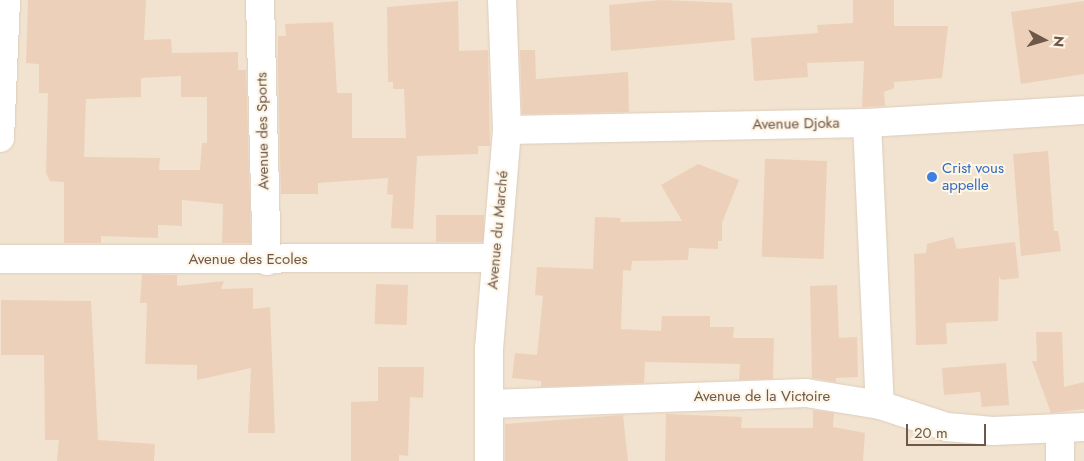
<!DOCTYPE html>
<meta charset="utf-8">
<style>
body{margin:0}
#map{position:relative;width:1084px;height:461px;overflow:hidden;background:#faf1e0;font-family:Jost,sans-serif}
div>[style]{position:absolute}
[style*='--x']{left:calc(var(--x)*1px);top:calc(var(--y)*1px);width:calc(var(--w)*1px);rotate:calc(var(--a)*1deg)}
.residential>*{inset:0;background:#f1e3cf;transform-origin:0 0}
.building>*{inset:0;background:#edd0ba;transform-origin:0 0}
.roads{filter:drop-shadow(0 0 1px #ddcdbd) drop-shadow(0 0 1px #ddcdbd)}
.minor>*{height:28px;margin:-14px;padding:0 14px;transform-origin:14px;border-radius:14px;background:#fff}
.dots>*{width:14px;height:14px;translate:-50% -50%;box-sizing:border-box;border:2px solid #fdf5e6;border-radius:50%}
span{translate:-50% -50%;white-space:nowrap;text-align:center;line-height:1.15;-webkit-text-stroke:4px #fdf5e6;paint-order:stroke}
.street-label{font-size:15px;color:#6e584a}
.shop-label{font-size:15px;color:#366cbe}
.left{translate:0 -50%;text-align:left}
.north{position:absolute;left:1019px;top:15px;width:50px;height:50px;-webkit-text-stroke:4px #fdf5e6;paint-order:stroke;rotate:96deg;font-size:14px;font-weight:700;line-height:20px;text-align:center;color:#6e584a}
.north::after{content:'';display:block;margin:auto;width:18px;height:22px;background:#6e584a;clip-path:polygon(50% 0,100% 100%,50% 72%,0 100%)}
.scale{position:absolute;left:906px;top:424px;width:80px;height:22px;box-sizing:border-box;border:2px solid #6e584a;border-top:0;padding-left:6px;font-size:15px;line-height:18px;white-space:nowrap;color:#6e584a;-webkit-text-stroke:4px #fdf5e6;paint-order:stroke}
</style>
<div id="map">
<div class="residential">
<div style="left:0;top:0;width:1084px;height:461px"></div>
</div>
<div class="building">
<div style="clip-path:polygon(evenodd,28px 0,146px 0,144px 40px,171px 39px,172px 53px,238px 52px,238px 70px,246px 70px,251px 243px,222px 243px,223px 204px,182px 200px,182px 226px,158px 225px,158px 238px,101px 236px,101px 243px,64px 243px,64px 182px,50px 181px,46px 173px,48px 93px,39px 93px,39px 64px,26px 63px,28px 0,181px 76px,181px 97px,207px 97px,207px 143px,202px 143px,200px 170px,159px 170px,160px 158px,84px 157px,86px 99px,141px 97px,141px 78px,181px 76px)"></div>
<div style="clip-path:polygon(661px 0,732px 3px,735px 40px,611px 51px,609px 5px)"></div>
<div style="clip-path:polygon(853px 0,894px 0,894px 26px,948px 26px,942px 78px,894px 82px,894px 88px,884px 92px,885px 106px,862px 107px,864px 61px,807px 63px,808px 77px,754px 81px,751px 38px,818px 33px,817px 25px,853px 23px)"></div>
<div style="clip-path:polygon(458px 1px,459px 51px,488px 50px,490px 146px,478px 146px,478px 154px,417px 156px,413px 229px,391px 228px,393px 195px,387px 194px,388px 178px,318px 183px,318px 194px,281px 194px,278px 70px,278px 36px,286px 36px,285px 24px,333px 22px,337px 93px,352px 93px,352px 138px,406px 138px,404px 89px,393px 89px,393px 82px,388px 82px,387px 7px)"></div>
<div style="clip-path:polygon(1084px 1px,1084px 74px,1021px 84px,1011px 12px)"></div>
<div style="clip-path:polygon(520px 50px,535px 50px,536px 79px,628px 72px,629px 112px,522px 114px)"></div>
<div style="clip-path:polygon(1048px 151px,1054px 231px,1058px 231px,1061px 251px,1021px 256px,1013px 154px)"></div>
<div style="left:827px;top:161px;width:98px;height:62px;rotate:92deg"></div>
<div style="clip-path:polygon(698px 164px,739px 180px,722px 223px,722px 241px,718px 241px,718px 249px,689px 248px,688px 260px,632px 261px,631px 271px,623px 270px,621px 329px,661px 331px,662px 316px,710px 316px,710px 327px,734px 327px,733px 338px,774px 338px,773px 379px,739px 380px,740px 364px,645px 362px,644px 383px,541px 387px,541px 381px,512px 378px,515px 353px,537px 355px,543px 296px,535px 295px,537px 267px,593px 269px,595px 217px,621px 218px,620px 222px,682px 221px,661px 185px)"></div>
<div style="left:436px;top:215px;width:48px;height:27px"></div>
<div style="clip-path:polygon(953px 237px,957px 249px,1015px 242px,1019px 278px,1001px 280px,999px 276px,998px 321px,946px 323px,947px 344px,916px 345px,914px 254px,926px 253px,927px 244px)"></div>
<div style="clip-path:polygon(142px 274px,177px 275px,177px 286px,224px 281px,221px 289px,253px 288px,253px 309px,270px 307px,275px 433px,248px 433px,251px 368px,197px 380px,197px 365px,145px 364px,147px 303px,140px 303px)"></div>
<div style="left:376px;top:284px;width:32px;height:40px;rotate:2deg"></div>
<div style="clip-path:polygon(837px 285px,839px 338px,857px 337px,858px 377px,836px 378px,836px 382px,812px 378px,810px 286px)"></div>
<div style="clip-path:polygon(1px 300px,91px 301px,98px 440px,155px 444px,154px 461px,57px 461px,59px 440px,45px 440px,44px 355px,1px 355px)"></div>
<div style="clip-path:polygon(1036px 332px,1062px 332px,1064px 387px,1084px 382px,1084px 409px,1051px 413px,1032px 361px,1037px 361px)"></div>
<div style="clip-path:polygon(1006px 363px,1009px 405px,982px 407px,980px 392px,944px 395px,942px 368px)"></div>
<div style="clip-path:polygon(378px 367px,424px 367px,423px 398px,410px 397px,408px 456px,399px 455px,399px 461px,351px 461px,351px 402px,378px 401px)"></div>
<div style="clip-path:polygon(813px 410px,834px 413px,833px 427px,865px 433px,863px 461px,665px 461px,666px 414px,742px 417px,741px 428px,813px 428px)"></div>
<div style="clip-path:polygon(623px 415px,628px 461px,505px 461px,505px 424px)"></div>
</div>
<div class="roads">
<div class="minor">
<div style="--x:260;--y:0;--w:261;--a:88.5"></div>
<div style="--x:867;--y:123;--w:282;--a:87.4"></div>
<div style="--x:507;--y:130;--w:360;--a:-1.1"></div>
<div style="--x:867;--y:123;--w:217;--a:-3.4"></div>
<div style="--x:0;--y:138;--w:138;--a:-87.5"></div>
<div style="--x:0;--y:259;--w:496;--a:-0.1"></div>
<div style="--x:489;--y:404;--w:317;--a:-2"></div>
<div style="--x:806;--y:393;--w:75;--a:9.2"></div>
<div style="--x:880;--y:405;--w:71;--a:18.2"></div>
<div style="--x:947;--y:427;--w:46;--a:5"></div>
<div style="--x:993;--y:431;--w:91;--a:-2.5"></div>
<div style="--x:489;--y:461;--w:112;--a:-90"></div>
<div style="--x:489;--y:349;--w:220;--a:-85.3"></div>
<div style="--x:507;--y:130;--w:130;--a:-92.2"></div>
<div style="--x:1060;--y:461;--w:32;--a:-90"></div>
</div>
</div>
<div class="dots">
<div style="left:932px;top:177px;background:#3f7fe0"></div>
</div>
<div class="street-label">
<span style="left:796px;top:124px;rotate:-1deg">Avenue Djoka</span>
<span style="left:263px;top:131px;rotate:-91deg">Avenue des Sports</span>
<span style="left:498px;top:230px;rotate:-85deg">Avenue du Marché</span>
<span style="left:248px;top:260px">Avenue des Ecoles</span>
<span style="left:762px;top:397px">Avenue de la Victoire</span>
</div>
<div class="shop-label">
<span class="left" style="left:942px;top:177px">Crist vous<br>appelle</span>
</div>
<div class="north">N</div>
<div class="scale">20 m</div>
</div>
